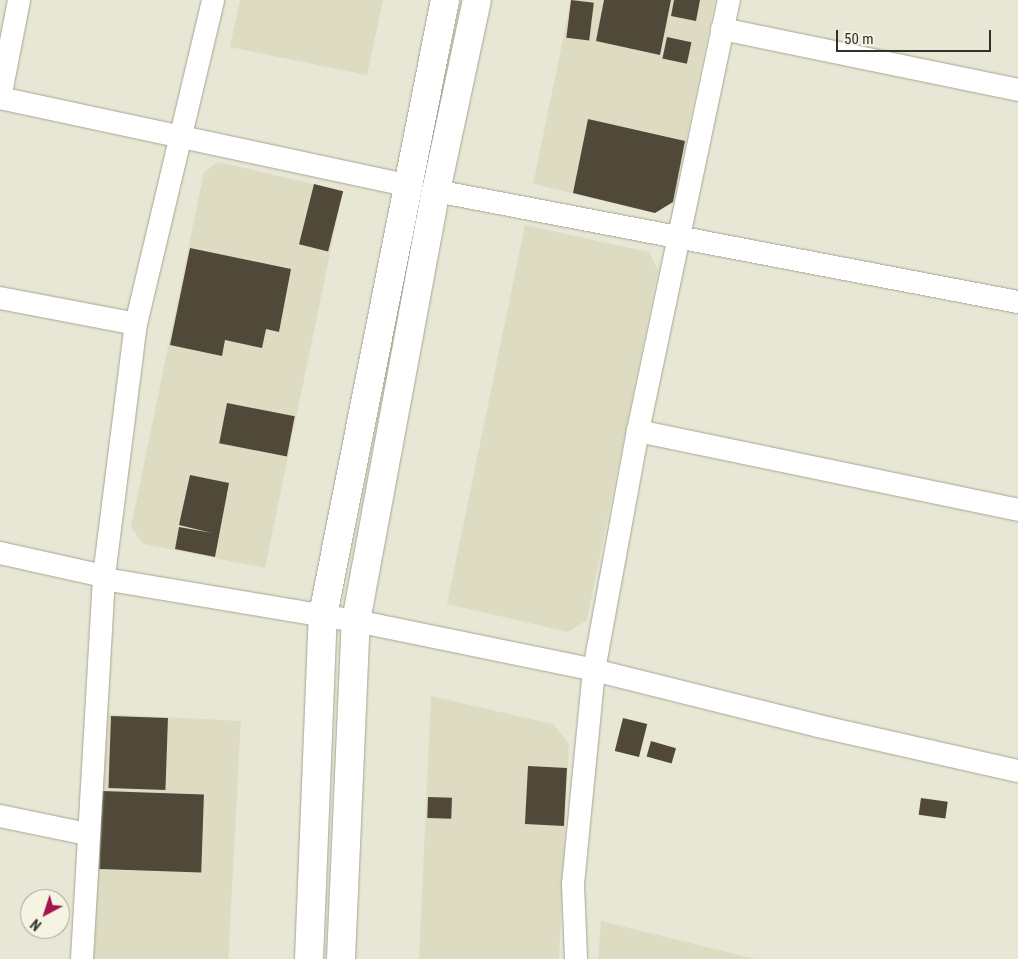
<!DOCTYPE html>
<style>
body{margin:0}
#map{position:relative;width:1018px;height:959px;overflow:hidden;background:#e8e7d5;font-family:"Roboto Condensed",sans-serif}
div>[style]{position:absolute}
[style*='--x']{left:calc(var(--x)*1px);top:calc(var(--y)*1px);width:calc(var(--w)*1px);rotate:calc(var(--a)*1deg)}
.built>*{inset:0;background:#dddcc2;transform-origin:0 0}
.building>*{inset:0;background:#50493a;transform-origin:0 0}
.roads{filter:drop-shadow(0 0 1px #a5a593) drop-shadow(0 0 1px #a5a593)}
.minor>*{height:22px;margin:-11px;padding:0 11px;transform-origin:11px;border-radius:11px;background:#fff}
.tertiary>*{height:28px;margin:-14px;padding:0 14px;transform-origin:14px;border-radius:14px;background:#fff}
span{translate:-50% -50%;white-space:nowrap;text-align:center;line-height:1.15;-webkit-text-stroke:5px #f5f4e2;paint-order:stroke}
.north{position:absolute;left:20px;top:889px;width:50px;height:50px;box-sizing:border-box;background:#f5f4e2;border:1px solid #a7a698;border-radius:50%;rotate:220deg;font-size:14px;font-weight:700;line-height:20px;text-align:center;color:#313029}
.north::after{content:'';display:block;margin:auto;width:18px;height:22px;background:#a61350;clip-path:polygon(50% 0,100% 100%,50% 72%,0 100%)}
.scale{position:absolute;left:836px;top:30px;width:155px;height:22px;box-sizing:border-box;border:2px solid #313029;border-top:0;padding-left:6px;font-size:15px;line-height:18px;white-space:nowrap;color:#313029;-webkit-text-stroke:4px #f5f4e2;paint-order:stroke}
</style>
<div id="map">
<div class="built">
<div style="clip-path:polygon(240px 0,383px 0,367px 75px,230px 47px)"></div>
<div style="clip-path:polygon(571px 0,715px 0,673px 202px,655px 213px,533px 184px)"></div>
<div style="clip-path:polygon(218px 162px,343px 191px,265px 568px,143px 544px,131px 527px,204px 172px)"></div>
<div style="clip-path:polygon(525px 225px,649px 252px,658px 270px,587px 620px,568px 632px,447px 604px)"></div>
<div style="clip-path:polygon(431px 696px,553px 724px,569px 744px,559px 959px,419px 959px)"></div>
<div style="left:106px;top:714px;width:135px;height:245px;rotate:3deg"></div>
<div style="clip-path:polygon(601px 921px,755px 959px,598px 959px)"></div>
</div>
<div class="building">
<div style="left:571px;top:0;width:23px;height:38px;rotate:7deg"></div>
<div style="clip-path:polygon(604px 0,671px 0,660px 55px,596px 41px)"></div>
<div style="clip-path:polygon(674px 0,700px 0,696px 21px,671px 16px)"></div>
<div style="left:667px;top:37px;width:25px;height:22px;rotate:12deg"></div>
<div style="clip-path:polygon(588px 119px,685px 141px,673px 202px,655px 213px,573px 193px)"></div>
<div style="left:314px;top:184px;width:30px;height:62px;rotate:14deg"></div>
<div style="clip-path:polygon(190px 248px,291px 269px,279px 332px,266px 329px,262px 348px,225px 340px,222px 356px,170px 345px)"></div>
<div style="left:227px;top:403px;width:69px;height:41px;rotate:11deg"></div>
<div style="clip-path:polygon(190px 475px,229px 483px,215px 557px,175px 549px,179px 527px,212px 533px,179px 525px)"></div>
<div style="left:111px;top:716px;width:57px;height:72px;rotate:2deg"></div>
<div style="left:623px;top:718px;width:25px;height:34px;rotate:14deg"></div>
<div style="left:651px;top:741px;width:26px;height:16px;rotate:16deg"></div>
<div style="left:528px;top:766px;width:39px;height:58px;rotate:3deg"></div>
<div style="left:102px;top:791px;width:102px;height:78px;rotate:2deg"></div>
<div style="left:428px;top:797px;width:24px;height:21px;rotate:2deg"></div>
<div style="left:921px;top:798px;width:27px;height:17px;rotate:8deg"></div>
</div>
<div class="roads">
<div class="minor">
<div style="--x:722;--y:29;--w:302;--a:11.6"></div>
<div style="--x:0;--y:98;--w:416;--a:12.1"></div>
<div style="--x:0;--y:98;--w:100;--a:-79"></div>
<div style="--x:436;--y:191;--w:592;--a:10.8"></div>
<div style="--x:0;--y:298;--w:138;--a:10.8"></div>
<div style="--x:638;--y:431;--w:388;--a:11.7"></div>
<div style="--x:0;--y:553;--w:107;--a:12.5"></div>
<div style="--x:104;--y:576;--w:3;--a:90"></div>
<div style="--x:104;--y:579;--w:255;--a:9.5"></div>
<div style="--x:356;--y:621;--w:243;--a:11.6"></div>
<div style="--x:594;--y:670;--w:231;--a:14"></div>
<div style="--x:818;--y:726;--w:205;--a:12.7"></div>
<div style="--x:0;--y:816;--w:89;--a:11.7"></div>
<div style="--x:82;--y:959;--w:384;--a:-86.7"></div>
<div style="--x:104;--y:576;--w:254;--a:-82.8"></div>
<div style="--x:136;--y:324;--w:333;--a:-76.6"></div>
<div style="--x:576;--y:959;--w:75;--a:-92.3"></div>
<div style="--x:573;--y:884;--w:215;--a:-84.4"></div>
<div style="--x:594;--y:670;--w:243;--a:-79.6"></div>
<div style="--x:638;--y:431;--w:441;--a:-78.1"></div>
</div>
<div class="tertiary">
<div style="--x:309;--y:959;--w:344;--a:-87.7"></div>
<div style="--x:323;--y:615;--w:627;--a:-78.78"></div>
<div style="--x:341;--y:959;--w:338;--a:-87.5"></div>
<div style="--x:356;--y:621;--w:437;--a:-79.5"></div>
<div style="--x:436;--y:191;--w:195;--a:-77.9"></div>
</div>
</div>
<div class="north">N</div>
<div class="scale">50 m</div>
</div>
